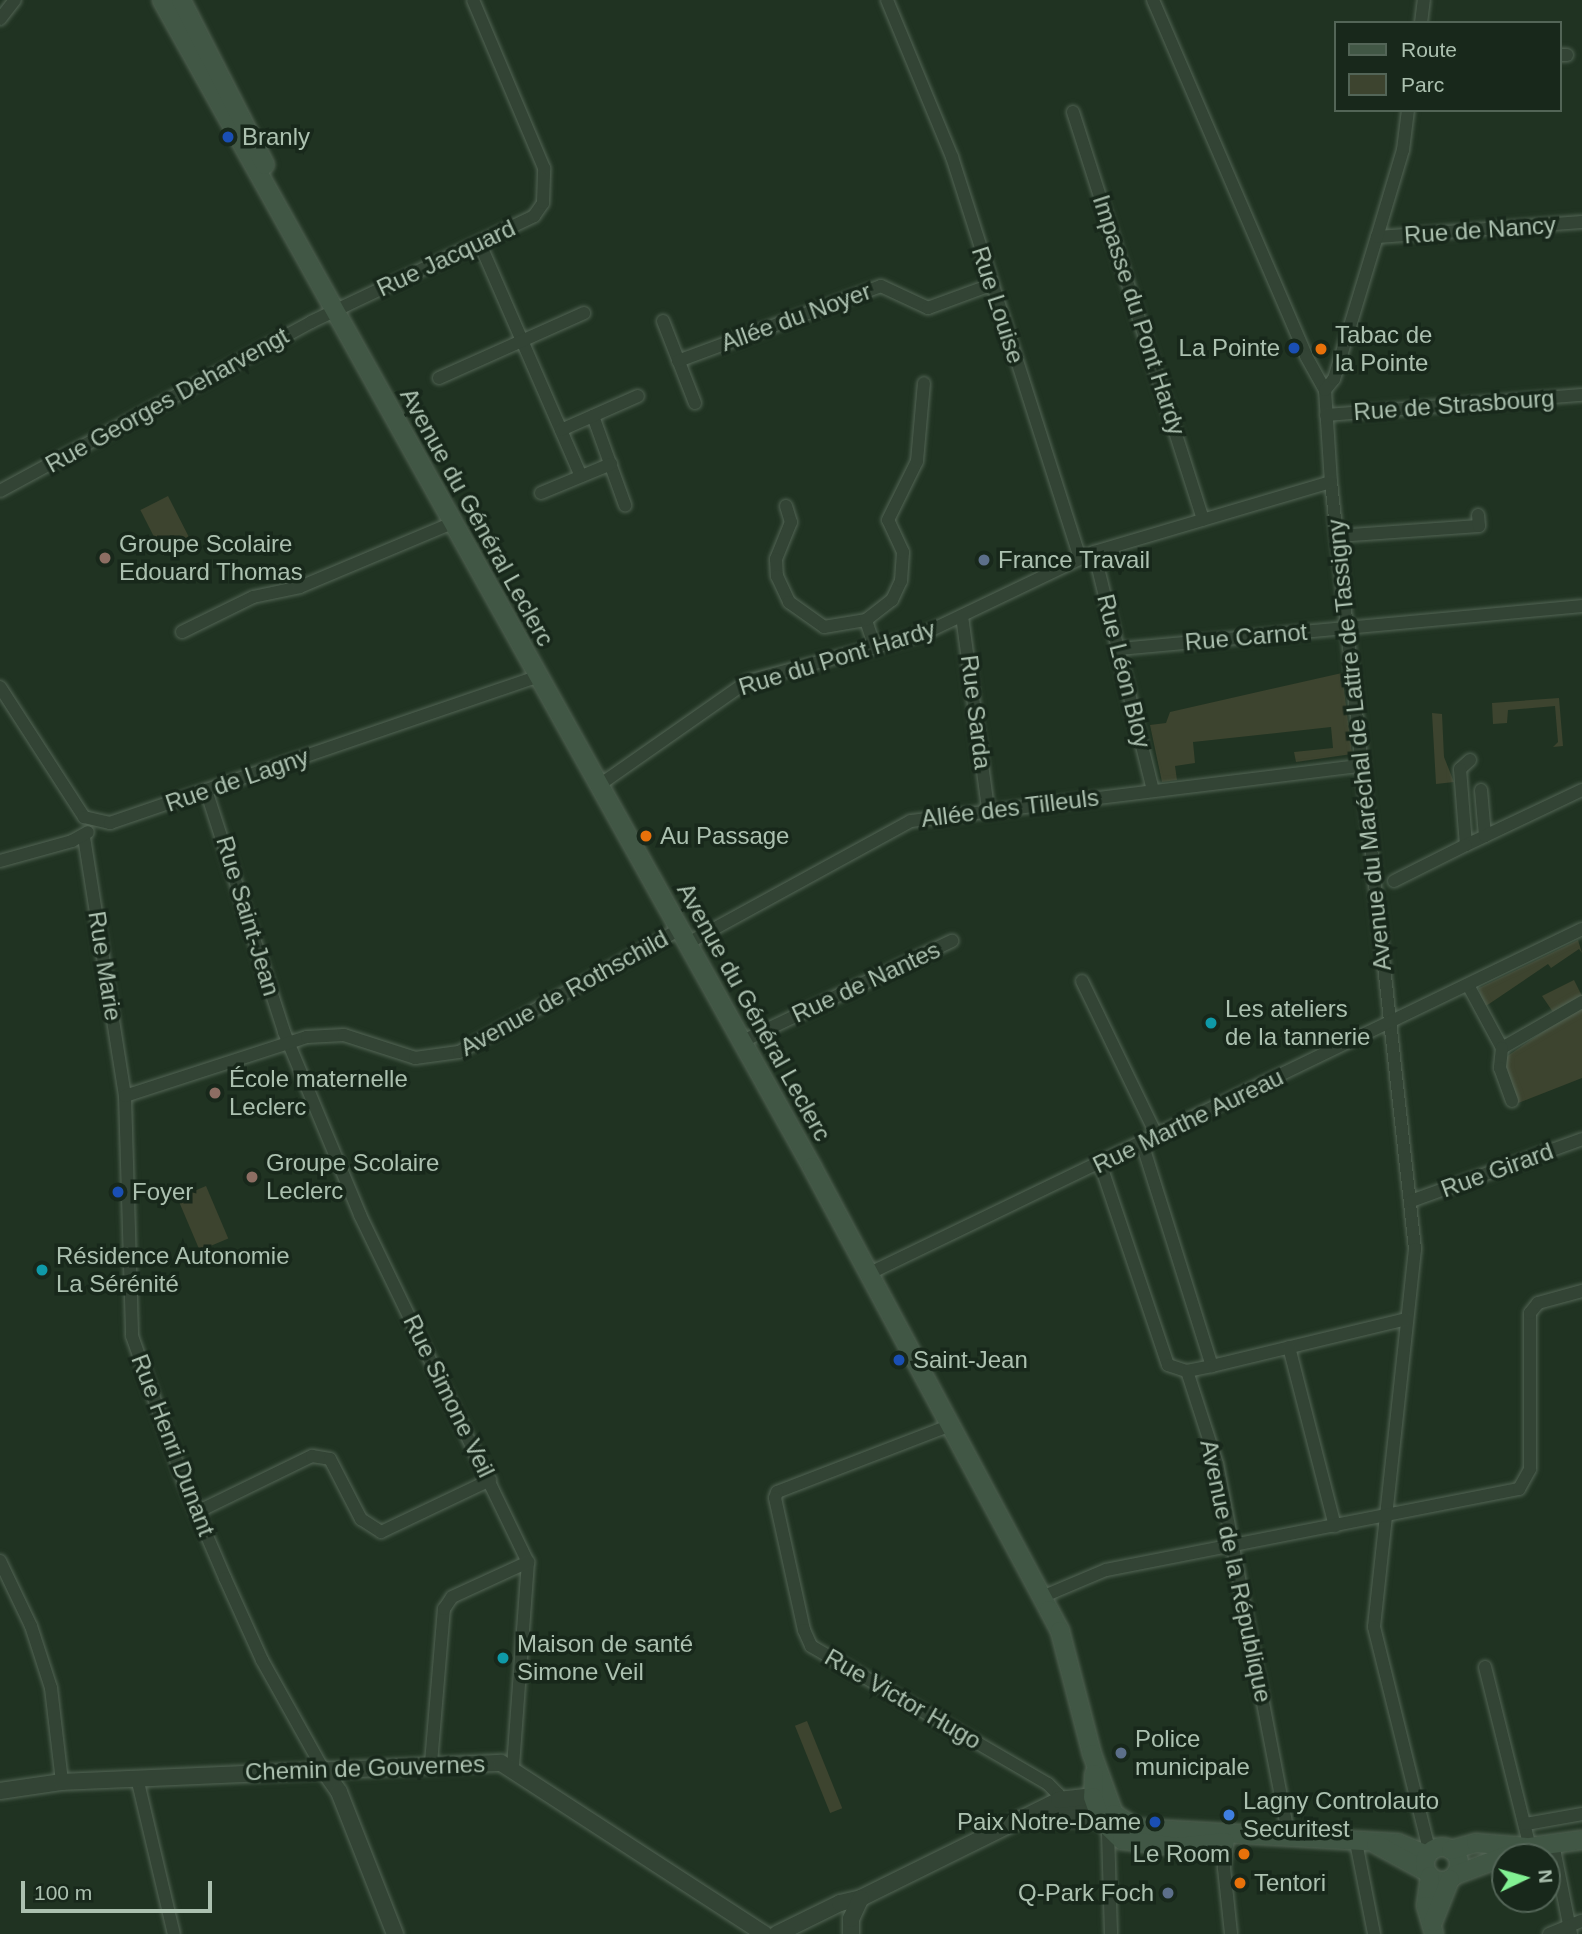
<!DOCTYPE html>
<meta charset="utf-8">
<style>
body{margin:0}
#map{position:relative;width:1582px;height:1934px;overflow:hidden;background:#203322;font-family:Helvetica,sans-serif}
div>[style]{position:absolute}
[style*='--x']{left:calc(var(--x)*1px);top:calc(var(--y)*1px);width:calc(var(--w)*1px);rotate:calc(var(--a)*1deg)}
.green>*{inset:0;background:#3d442f;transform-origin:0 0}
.roads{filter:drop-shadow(0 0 2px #536555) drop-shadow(0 0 2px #536555)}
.minor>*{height:12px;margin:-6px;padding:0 6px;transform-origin:6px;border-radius:6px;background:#334435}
.tertiary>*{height:16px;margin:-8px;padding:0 8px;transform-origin:8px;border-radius:8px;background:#334435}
.secondary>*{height:18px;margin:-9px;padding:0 9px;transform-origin:9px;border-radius:9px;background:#415745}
.secondary>.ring{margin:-9px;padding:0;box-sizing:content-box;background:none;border:18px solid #415745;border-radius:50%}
.dots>*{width:19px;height:19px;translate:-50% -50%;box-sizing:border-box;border:4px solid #18281b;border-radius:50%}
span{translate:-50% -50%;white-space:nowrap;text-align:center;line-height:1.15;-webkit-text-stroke:7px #18281b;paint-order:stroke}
.poi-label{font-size:24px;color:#acc1b0}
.left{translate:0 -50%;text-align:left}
.right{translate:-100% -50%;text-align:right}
.street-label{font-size:24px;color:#acc1b0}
.legend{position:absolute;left:1334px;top:21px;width:228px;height:91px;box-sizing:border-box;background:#18281b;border:2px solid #536557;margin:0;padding:9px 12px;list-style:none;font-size:21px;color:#acc1b0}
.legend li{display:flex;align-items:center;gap:14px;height:35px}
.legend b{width:35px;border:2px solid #536557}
.north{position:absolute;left:1491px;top:1843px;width:70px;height:70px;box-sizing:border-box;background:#18281b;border:2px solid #536557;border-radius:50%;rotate:85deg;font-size:19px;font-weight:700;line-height:28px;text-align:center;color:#acc1b0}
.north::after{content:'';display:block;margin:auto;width:24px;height:32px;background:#82f193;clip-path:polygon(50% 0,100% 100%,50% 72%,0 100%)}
.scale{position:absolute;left:21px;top:1881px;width:191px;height:32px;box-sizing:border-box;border:4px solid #acc1b0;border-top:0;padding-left:9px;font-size:21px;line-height:24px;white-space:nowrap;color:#acc1b0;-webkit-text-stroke:5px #18281b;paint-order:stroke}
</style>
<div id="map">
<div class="green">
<div style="left:168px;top:496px;width:51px;height:31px;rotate:63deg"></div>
<div style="clip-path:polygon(1342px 673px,1352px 754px,1296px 762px,1294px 752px,1333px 748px,1331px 727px,1193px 742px,1195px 763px,1175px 766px,1177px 780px,1162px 782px,1150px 725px,1166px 723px,1170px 712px)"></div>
<div style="clip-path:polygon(1559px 698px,1563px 746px,1553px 747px,1558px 742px,1555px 706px,1508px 710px,1507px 723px,1493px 724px,1492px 703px)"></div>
<div style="clip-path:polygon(1432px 713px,1442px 714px,1444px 757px,1454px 782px,1436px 784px)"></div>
<div style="clip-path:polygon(1578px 940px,1582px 953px,1579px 949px,1551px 968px,1548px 964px,1486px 1006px,1481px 1000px,1479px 988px)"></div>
<div style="clip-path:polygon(1574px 980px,1582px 996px,1555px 1015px,1542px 996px)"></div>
<div style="clip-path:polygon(1582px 1005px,1582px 1078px,1518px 1103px,1503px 1059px)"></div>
<div style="left:206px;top:1186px;width:57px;height:31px;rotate:67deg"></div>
<div style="left:807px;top:1721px;width:94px;height:13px;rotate:68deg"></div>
</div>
<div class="roads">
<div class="minor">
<div style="--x:887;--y:0;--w:170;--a:67.5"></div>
<div style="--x:952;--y:157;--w:421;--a:72.3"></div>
<div style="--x:1153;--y:0;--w:387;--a:66.7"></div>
<div style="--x:1306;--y:356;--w:39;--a:61"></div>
<div style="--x:1325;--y:390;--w:92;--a:86.3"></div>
<div style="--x:1331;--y:482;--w:772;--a:83.75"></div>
<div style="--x:1415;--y:1249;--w:380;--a:96.2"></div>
<div style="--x:1374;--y:1627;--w:233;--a:76.1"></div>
<div style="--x:0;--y:19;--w:24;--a:-52"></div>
<div style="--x:1421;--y:23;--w:23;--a:-83"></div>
<div style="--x:1559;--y:55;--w:8;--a:0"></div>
<div style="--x:1073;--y:112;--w:428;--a:72.3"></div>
<div style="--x:1377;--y:237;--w:206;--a:-4.2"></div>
<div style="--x:480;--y:244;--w:253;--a:66.5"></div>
<div style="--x:663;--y:321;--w:88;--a:68.7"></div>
<div style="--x:678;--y:361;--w:216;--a:-20.3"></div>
<div style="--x:881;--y:286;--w:52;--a:25.1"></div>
<div style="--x:928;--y:308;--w:67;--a:-20.1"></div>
<div style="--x:439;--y:378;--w:159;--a:-24.1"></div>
<div style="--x:1325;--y:390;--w:14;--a:-51"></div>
<div style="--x:1334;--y:379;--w:148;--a:-73.2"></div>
<div style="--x:1377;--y:237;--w:91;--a:-73.4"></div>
<div style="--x:1403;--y:150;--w:40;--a:-82.9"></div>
<div style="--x:1326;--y:415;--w:257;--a:-4.5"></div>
<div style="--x:593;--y:416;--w:95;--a:70.2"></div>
<div style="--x:561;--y:430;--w:84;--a:-23.8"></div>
<div style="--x:0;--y:491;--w:354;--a:-28.5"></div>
<div style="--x:311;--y:322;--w:247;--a:-25.4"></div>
<div style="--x:534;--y:216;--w:16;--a:-55"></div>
<div style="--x:543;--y:203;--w:35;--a:-88"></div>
<div style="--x:544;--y:168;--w:182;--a:-112.9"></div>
<div style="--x:541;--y:493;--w:76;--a:-22.5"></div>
<div style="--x:786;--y:506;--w:17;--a:73"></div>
<div style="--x:791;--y:522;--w:40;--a:112"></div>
<div style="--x:776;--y:559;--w:17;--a:87"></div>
<div style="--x:777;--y:576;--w:29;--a:65"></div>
<div style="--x:789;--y:602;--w:43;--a:35.5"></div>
<div style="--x:824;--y:627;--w:43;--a:-9.5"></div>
<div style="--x:1337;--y:536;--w:142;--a:-4"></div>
<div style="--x:1479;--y:526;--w:11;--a:-95"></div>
<div style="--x:1094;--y:552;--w:246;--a:76.1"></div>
<div style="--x:962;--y:616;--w:195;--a:82.3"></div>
<div style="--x:182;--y:632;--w:79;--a:-26.2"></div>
<div style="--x:253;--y:597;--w:48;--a:-12"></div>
<div style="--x:300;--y:587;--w:165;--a:-22.8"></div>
<div style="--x:875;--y:648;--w:29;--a:-108"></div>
<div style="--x:866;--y:620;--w:33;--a:-38"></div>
<div style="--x:892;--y:600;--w:21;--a:-65"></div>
<div style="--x:901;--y:581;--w:29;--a:-86"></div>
<div style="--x:903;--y:552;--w:35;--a:-115"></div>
<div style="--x:888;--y:520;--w:66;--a:-63.8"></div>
<div style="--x:917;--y:461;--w:78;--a:-84.9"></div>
<div style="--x:1120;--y:649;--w:464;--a:-5.3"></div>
<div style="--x:0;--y:687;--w:155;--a:57.1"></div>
<div style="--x:84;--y:817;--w:27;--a:13"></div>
<div style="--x:110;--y:823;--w:451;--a:-18.9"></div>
<div style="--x:1470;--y:760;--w:13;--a:138"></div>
<div style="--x:1460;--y:769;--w:76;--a:85.5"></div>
<div style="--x:1466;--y:845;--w:21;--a:-25"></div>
<div style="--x:598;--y:786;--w:183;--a:-35"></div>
<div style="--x:748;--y:681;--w:181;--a:-15"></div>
<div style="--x:923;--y:634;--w:190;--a:-25.6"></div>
<div style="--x:1094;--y:552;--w:247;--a:-16.5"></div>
<div style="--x:206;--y:790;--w:254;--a:72.1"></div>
<div style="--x:284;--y:1032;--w:198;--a:67.4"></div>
<div style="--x:360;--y:1215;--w:386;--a:64.2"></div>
<div style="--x:528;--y:1562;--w:206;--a:94.2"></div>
<div style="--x:1481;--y:790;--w:46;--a:85"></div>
<div style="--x:1485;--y:836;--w:107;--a:-25.4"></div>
<div style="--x:84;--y:837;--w:262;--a:81"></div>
<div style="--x:125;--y:1096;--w:240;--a:88.3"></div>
<div style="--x:132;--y:1336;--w:153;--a:70.5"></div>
<div style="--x:183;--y:1480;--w:107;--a:66.8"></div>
<div style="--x:225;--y:1578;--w:90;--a:65.7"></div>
<div style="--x:262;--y:1660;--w:125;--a:60.8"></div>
<div style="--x:0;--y:861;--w:75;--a:-15.5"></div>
<div style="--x:72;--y:841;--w:18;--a:-29"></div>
<div style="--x:1394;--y:881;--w:80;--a:-26.6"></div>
<div style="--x:688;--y:943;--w:254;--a:-28.7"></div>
<div style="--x:911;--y:821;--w:453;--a:-7"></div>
<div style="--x:1082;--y:981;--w:172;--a:64.2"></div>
<div style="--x:1468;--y:985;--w:72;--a:61.6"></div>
<div style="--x:1502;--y:1048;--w:92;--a:-29.9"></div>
<div style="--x:743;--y:1041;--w:232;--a:-25.6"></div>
<div style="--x:1502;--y:1048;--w:20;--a:96"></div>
<div style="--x:1500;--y:1068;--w:35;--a:70"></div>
<div style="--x:125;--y:1096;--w:191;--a:-18"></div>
<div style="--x:307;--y:1037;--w:37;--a:-3"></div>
<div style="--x:344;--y:1035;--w:75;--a:17.9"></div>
<div style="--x:415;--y:1058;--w:44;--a:-7.8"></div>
<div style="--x:459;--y:1052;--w:253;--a:-29.1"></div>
<div style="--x:1142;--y:1143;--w:234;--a:72.6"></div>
<div style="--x:1100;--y:1163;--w:213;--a:71.4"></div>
<div style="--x:1168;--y:1365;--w:20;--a:18"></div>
<div style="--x:1187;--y:1371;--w:25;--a:-11"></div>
<div style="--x:1212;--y:1366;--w:200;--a:-13.6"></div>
<div style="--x:1411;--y:1201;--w:182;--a:-19.9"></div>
<div style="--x:868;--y:1274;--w:793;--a:-25.79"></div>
<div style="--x:1289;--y:1347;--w:185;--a:75.6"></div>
<div style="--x:1187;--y:1371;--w:98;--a:72.1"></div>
<div style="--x:1217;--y:1464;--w:381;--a:79.1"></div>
<div style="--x:951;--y:1425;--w:186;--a:158.9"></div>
<div style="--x:777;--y:1492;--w:6;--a:108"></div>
<div style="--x:775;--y:1498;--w:135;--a:77.6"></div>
<div style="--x:804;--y:1630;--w:17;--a:66"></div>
<div style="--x:811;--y:1646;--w:274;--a:30.2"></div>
<div style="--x:1048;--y:1784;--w:14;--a:45"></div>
<div style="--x:1058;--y:1794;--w:13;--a:90"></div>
<div style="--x:197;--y:1512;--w:128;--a:-26"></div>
<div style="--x:312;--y:1456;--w:18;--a:9"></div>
<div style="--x:330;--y:1459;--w:68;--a:62.7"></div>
<div style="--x:361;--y:1519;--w:24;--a:33"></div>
<div style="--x:381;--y:1532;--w:121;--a:-25.5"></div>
<div style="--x:0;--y:1561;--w:72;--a:64.5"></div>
<div style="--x:31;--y:1626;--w:65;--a:72.1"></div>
<div style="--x:51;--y:1688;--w:95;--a:83.3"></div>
<div style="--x:1042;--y:1597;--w:69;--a:-22.9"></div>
<div style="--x:1106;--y:1570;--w:421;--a:-11.1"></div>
<div style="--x:1519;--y:1489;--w:23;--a:-61"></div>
<div style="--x:1530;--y:1469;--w:156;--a:-90"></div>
<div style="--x:1530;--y:1313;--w:13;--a:-51"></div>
<div style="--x:1538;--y:1303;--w:46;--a:-15.3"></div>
<div style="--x:1485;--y:1667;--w:186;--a:76"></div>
<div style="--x:431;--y:1763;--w:155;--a:-85.2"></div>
<div style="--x:444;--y:1609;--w:14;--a:-56"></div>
<div style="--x:452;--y:1597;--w:84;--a:-24.7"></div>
<div style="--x:137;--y:1778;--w:160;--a:76.7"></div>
<div style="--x:1526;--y:1824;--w:57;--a:-10.1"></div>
<div style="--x:1108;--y:1832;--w:102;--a:88.3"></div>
<div style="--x:1227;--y:1842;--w:26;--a:97"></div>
<div style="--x:1224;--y:1868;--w:66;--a:83.9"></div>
<div style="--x:1356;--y:1842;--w:94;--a:78.9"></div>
<div style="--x:1553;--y:1844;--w:92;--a:78.7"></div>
<div style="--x:1549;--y:1934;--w:35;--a:-22"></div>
</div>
<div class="tertiary">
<div style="--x:323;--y:1769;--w:28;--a:55"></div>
<div style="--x:339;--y:1792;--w:153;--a:68.5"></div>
<div style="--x:0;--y:1791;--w:63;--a:-8.3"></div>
<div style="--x:62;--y:1782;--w:439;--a:-2.5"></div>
<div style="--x:501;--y:1763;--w:314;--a:33"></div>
<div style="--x:1045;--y:1816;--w:39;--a:-10"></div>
<div style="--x:1083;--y:1809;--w:16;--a:-50"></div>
<div style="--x:1058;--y:1818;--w:43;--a:2.7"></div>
<div style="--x:777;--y:1934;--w:70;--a:-26.2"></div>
<div style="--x:840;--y:1903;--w:22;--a:-13"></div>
<div style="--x:861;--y:1898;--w:221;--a:-26.3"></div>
<div style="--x:1059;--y:1800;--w:44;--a:-6.5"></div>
<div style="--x:851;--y:1934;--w:15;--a:-90"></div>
<div style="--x:851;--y:1919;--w:23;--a:-65"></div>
</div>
<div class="secondary">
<div style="--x:162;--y:0;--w:1336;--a:60.88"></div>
<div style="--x:812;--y:1167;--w:502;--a:61.85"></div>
<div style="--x:1049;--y:1610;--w:24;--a:62"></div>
<div style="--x:1060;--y:1631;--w:127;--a:75.4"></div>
<div style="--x:1092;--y:1754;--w:64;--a:69.9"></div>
<div style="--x:1114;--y:1814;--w:26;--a:32"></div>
<div style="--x:1136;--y:1828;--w:262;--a:3.3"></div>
<div style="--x:1398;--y:1843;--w:32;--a:22"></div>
<div style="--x:181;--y:0;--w:185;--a:63"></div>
<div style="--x:1094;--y:1774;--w:23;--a:92"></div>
<div style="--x:1093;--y:1797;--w:24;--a:71"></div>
<div style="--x:1101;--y:1820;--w:29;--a:44"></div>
<div style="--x:1122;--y:1840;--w:56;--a:7.1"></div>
<div style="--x:1178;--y:1847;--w:47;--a:-6.1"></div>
<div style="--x:1376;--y:1844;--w:58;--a:28.8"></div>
<div class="ring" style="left:1425px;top:1847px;width:16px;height:16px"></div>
<div style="--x:1451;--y:1850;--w:26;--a:-16"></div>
<div style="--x:1476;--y:1843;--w:51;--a:4.5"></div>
<div style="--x:1455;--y:1875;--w:80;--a:-20.5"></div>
<div style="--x:1530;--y:1847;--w:52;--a:-7.7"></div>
<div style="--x:1430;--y:1876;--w:30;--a:98"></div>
<div style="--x:1426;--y:1906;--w:29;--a:74"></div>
<div style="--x:1433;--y:1922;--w:46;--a:-68.4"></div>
</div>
</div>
<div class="dots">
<div style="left:228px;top:137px;background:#1a4fb4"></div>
<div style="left:1294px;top:348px;background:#1a4fb4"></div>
<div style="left:1321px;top:349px;background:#e8710a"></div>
<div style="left:105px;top:558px;background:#8d6e63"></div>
<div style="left:984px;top:560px;background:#5c6f8a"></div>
<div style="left:646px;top:836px;background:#e8710a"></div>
<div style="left:1211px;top:1023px;background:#0f9aa8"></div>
<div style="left:215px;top:1093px;background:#8d6e63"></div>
<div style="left:252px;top:1177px;background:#8d6e63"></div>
<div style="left:118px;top:1192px;background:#1a4fb4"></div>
<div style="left:42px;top:1270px;background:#0f9aa8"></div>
<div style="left:899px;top:1360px;background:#1a4fb4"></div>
<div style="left:503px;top:1658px;background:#0f9aa8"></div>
<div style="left:1121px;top:1753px;background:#5c6f8a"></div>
<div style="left:1229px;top:1815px;background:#3f7fe0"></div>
<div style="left:1155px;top:1822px;background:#1a4fb4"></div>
<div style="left:1244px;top:1854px;background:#e8710a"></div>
<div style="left:1240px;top:1883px;background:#e8710a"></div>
<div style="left:1168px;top:1893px;background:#5c6f8a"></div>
</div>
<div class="poi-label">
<span class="left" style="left:242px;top:137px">Branly</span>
<span class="left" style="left:1335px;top:349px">Tabac de<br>la Pointe</span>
<span class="right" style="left:1280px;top:348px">La Pointe</span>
<span class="left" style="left:119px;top:558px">Groupe Scolaire<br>Edouard Thomas</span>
<span class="left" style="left:998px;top:560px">France Travail</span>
<span class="left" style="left:660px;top:836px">Au Passage</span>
<span class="left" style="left:1225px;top:1023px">Les ateliers<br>de la tannerie</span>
<span class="left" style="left:229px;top:1093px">École maternelle<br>Leclerc</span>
<span class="left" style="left:266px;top:1177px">Groupe Scolaire<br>Leclerc</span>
<span class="left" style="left:132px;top:1192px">Foyer</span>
<span class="left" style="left:56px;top:1270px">Résidence Autonomie<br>La Sérénité</span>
<span class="left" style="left:913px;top:1360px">Saint-Jean</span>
<span class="left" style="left:517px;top:1658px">Maison de santé<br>Simone Veil</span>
<span class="left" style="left:1135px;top:1753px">Police<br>municipale</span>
<span class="left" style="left:1243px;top:1815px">Lagny Controlauto<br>Securitest</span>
<span class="right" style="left:1141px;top:1822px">Paix Notre-Dame</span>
<span class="right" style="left:1230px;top:1854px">Le Room</span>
<span class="left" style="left:1254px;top:1883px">Tentori</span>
<span class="right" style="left:1154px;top:1893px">Q-Park Foch</span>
</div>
<div class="street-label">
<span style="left:1480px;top:230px;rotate:-4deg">Rue de Nancy</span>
<span style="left:446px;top:258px;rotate:-25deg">Rue Jacquard</span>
<span style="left:998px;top:305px;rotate:72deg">Rue Louise</span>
<span style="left:1139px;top:315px;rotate:72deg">Impasse du Pont Hardy</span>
<span style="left:796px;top:317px;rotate:-20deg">Allée du Noyer</span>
<span style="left:167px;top:400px;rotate:-29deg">Rue Georges Deharvengt</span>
<span style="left:1454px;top:405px;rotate:-4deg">Rue de Strasbourg</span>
<span style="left:477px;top:517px;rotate:61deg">Avenue du Général Leclerc</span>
<span style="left:1246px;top:637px;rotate:-5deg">Rue Carnot</span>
<span style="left:837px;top:658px;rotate:-17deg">Rue du Pont Hardy</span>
<span style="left:1124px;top:671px;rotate:76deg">Rue Léon Bloy</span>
<span style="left:976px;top:712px;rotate:83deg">Rue Sarda</span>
<span style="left:1359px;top:745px;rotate:-96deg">Avenue du Maréchal de Lattre de Tassigny</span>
<span style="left:237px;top:780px;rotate:-19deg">Rue de Lagny</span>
<span style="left:1010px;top:808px;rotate:-7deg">Allée des Tilleuls</span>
<span style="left:248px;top:916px;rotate:73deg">Rue Saint-Jean</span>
<span style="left:105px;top:966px;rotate:81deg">Rue Marie</span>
<span style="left:866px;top:982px;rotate:-25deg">Rue de Nantes</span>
<span style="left:564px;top:993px;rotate:-29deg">Avenue de Rothschild</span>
<span style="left:754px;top:1012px;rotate:61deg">Avenue du Général Leclerc</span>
<span style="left:1188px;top:1121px;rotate:-26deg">Rue Marthe Aureau</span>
<span style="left:1497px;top:1170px;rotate:-20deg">Rue Girard</span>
<span style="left:449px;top:1396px;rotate:64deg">Rue Simone Veil</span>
<span style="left:173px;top:1445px;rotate:69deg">Rue Henri Dunant</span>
<span style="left:1236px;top:1571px;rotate:78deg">Avenue de la République</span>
<span style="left:903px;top:1699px;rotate:30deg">Rue Victor Hugo</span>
<span style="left:365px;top:1768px;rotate:-2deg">Chemin de Gouvernes</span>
</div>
<ul class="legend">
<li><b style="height:9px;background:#415745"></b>Route</li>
<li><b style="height:19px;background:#3d442f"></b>Parc</li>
</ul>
<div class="north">N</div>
<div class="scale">100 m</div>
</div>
